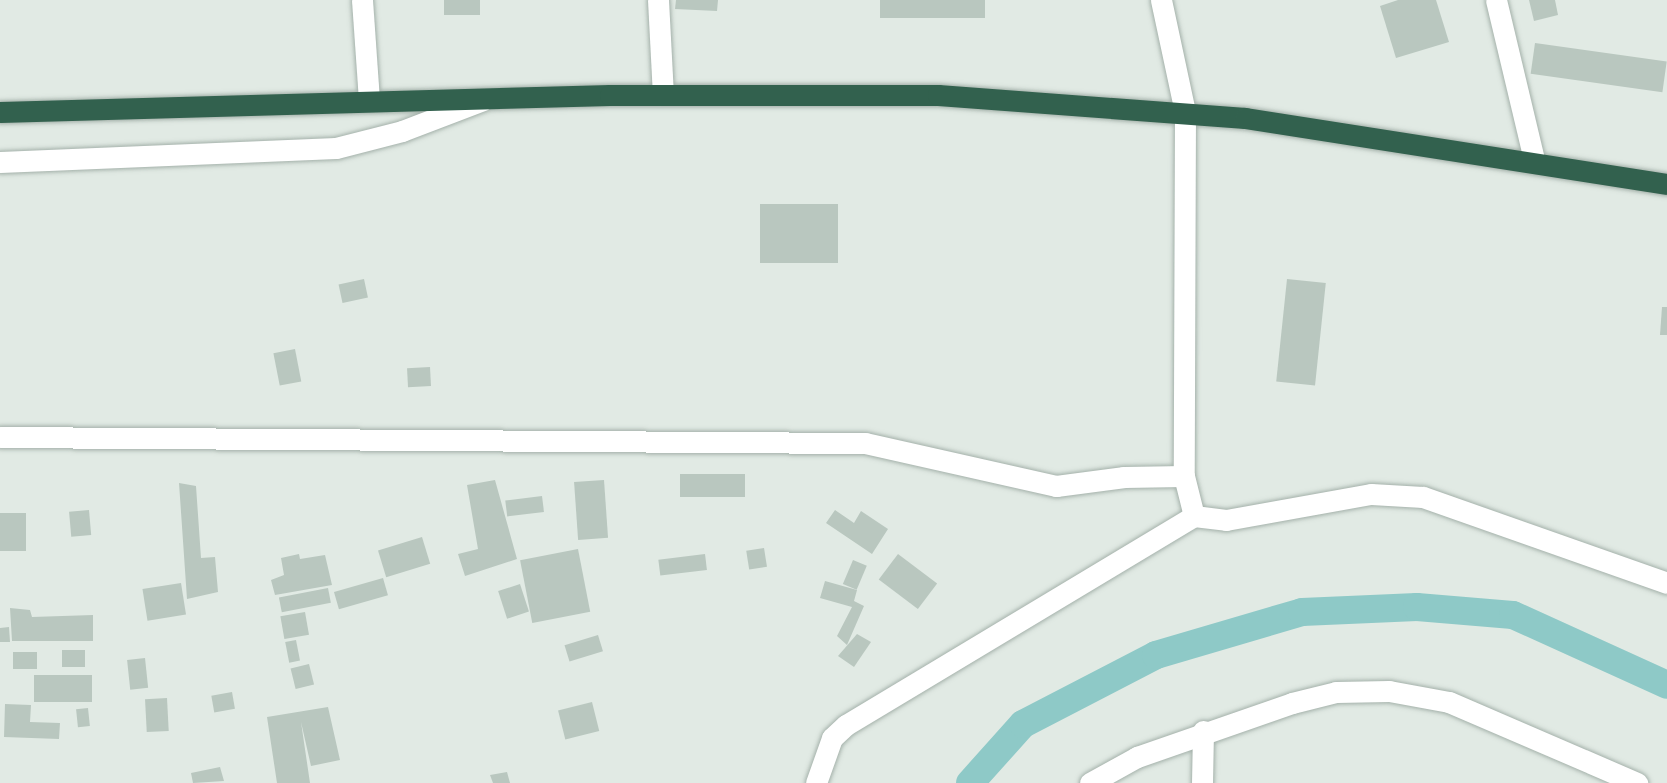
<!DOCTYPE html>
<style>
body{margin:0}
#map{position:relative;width:1667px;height:783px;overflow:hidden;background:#e1eae4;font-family:Overpass,sans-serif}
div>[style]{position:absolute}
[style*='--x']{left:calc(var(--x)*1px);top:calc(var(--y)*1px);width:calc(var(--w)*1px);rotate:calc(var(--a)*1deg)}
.canal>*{height:28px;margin:-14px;padding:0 14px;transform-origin:14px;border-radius:14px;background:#8ec9c7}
.building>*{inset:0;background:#b9c7bf;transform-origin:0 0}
.roads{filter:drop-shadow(0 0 2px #a4b1aa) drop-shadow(0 0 2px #a4b1aa)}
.minor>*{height:21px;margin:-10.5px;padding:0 10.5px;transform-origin:10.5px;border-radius:10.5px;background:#fff}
.highway>*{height:21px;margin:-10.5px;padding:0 10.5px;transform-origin:10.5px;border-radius:10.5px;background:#32614e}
span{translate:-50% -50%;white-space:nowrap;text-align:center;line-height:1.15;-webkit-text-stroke:5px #f1f7f3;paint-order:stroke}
</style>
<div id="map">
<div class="canal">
<div style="--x:970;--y:783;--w:79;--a:-48.1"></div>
<div style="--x:1023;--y:724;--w:150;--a:-27.4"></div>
<div style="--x:1156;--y:655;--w:152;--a:-16.4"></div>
<div style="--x:1302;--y:612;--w:115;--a:-2.5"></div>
<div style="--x:1417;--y:607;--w:96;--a:4.8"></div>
<div style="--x:1513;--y:615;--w:169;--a:24.4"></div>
</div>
<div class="building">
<div style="left:444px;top:0;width:36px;height:15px"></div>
<div style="clip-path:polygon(676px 0,718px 0,717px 11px,675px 9px)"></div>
<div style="left:880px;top:0;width:105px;height:18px"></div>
<div style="clip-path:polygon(1398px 0,1436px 0,1449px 42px,1396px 58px,1380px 6px)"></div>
<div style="clip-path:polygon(1529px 0,1555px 0,1558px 15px,1534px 21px)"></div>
<div style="left:1535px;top:43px;width:133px;height:31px;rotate:8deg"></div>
<div style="left:760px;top:204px;width:78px;height:59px"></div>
<div style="left:364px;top:279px;width:19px;height:26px;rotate:78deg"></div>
<div style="left:1287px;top:279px;width:39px;height:103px;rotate:6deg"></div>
<div style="clip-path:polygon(1662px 307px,1667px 307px,1667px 335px,1660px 335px)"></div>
<div style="left:295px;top:349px;width:33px;height:22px;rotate:79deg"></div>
<div style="left:430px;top:367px;width:19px;height:23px;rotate:87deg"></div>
<div style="left:745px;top:474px;width:23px;height:65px;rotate:90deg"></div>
<div style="clip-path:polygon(495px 480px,517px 559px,465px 576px,458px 554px,478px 549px,467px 485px)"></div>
<div style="left:604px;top:480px;width:58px;height:30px;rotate:86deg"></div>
<div style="clip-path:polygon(179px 483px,196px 486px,201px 558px,215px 557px,218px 592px,187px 599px)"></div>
<div style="left:542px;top:496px;width:16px;height:37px;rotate:83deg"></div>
<div style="left:89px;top:510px;width:25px;height:20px;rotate:85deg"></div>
<div style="clip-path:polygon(835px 510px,854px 523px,861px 511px,888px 529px,872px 554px,826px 523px)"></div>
<div style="left:26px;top:513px;width:38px;height:26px;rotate:90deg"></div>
<div style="left:422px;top:537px;width:28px;height:46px;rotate:73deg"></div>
<div style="left:764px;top:548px;width:19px;height:18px;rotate:81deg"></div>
<div style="left:578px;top:549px;width:64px;height:59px;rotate:79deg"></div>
<div style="clip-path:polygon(299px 554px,300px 559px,325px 555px,332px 585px,275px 595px,271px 580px,284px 575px,281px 558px)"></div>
<div style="left:705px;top:554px;width:16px;height:47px;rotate:83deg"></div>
<div style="left:898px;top:554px;width:49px;height:32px;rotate:37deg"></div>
<div style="left:853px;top:560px;width:15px;height:26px;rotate:23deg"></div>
<div style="left:383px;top:578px;width:18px;height:51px;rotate:74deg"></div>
<div style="clip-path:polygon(825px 581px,857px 590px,854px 601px,864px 606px,847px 645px,837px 636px,852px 607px,820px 598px)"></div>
<div style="left:181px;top:583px;width:32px;height:39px;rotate:81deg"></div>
<div style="left:520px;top:584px;width:29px;height:23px;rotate:72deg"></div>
<div style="left:328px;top:588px;width:15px;height:50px;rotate:79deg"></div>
<div style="clip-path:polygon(10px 608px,30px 610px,32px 617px,93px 615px,93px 641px,12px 641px)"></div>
<div style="left:305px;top:612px;width:23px;height:25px;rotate:80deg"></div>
<div style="clip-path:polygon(9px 627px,10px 642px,0 642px,0 628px)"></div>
<div style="clip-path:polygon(857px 634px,871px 642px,854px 667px,838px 656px)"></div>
<div style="left:598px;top:635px;width:17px;height:35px;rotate:73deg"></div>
<div style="left:296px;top:640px;width:21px;height:11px;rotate:79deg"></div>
<div style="left:62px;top:650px;width:23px;height:17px"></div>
<div style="left:37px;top:652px;width:17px;height:24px;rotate:90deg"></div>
<div style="left:145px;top:658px;width:30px;height:18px;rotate:84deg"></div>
<div style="left:309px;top:664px;width:21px;height:19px;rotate:76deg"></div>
<div style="left:92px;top:675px;width:27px;height:58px;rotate:90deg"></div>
<div style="left:232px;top:692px;width:17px;height:21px;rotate:80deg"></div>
<div style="left:167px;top:698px;width:33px;height:22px;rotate:87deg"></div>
<div style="left:592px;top:702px;width:30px;height:35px;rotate:76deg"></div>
<div style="clip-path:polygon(5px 704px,31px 705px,30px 722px,60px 723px,59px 739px,4px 737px)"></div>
<div style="clip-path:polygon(328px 707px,340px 760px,311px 766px,301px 722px,310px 783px,277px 783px,267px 717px)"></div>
<div style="left:88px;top:708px;width:18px;height:12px;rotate:84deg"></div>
<div style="clip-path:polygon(220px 767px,224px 781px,193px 783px,191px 773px)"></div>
<div style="clip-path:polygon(507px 772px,510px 783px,493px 783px,490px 775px)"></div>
</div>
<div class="roads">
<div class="minor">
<div style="--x:362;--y:0;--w:101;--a:86"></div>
<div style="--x:658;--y:0;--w:95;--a:87"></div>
<div style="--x:1161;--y:0;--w:115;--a:77.9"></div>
<div style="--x:1185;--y:112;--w:364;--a:90.2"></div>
<div style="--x:1184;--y:476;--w:41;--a:76"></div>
<div style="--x:1496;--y:0;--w:164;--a:76.6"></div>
<div style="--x:0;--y:162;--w:336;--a:-2.4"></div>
<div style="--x:336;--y:148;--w:68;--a:-14.4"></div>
<div style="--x:402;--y:131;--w:87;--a:-20.9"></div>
<div style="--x:0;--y:437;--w:865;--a:0.4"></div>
<div style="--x:865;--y:443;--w:196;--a:12.7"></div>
<div style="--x:1056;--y:486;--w:69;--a:-7.5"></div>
<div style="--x:1124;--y:477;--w:60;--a:-1"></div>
<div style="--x:816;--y:783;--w:48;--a:-70.4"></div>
<div style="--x:832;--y:738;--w:19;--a:-43"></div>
<div style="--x:846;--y:725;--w:406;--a:-31"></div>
<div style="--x:1194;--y:516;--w:32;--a:7"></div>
<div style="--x:1226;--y:520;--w:147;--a:-10.2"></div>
<div style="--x:1371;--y:494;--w:52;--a:3.3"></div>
<div style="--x:1423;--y:497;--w:259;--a:19.4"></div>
<div style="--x:1090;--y:783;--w:54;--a:-29"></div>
<div style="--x:1137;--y:757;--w:164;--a:-19.2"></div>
<div style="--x:1292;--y:703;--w:45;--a:-14"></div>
<div style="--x:1336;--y:692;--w:53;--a:-1.1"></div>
<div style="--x:1389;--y:691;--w:61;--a:10.4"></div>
<div style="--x:1449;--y:702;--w:205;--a:23.3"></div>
<div style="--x:1202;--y:783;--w:52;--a:-88.9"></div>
</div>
<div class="highway">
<div style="--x:0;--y:112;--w:610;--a:-1.6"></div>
<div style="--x:610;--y:95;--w:328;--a:0"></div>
<div style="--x:938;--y:95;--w:308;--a:4.3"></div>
<div style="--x:1245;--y:118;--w:427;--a:8.9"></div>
</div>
</div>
</div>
